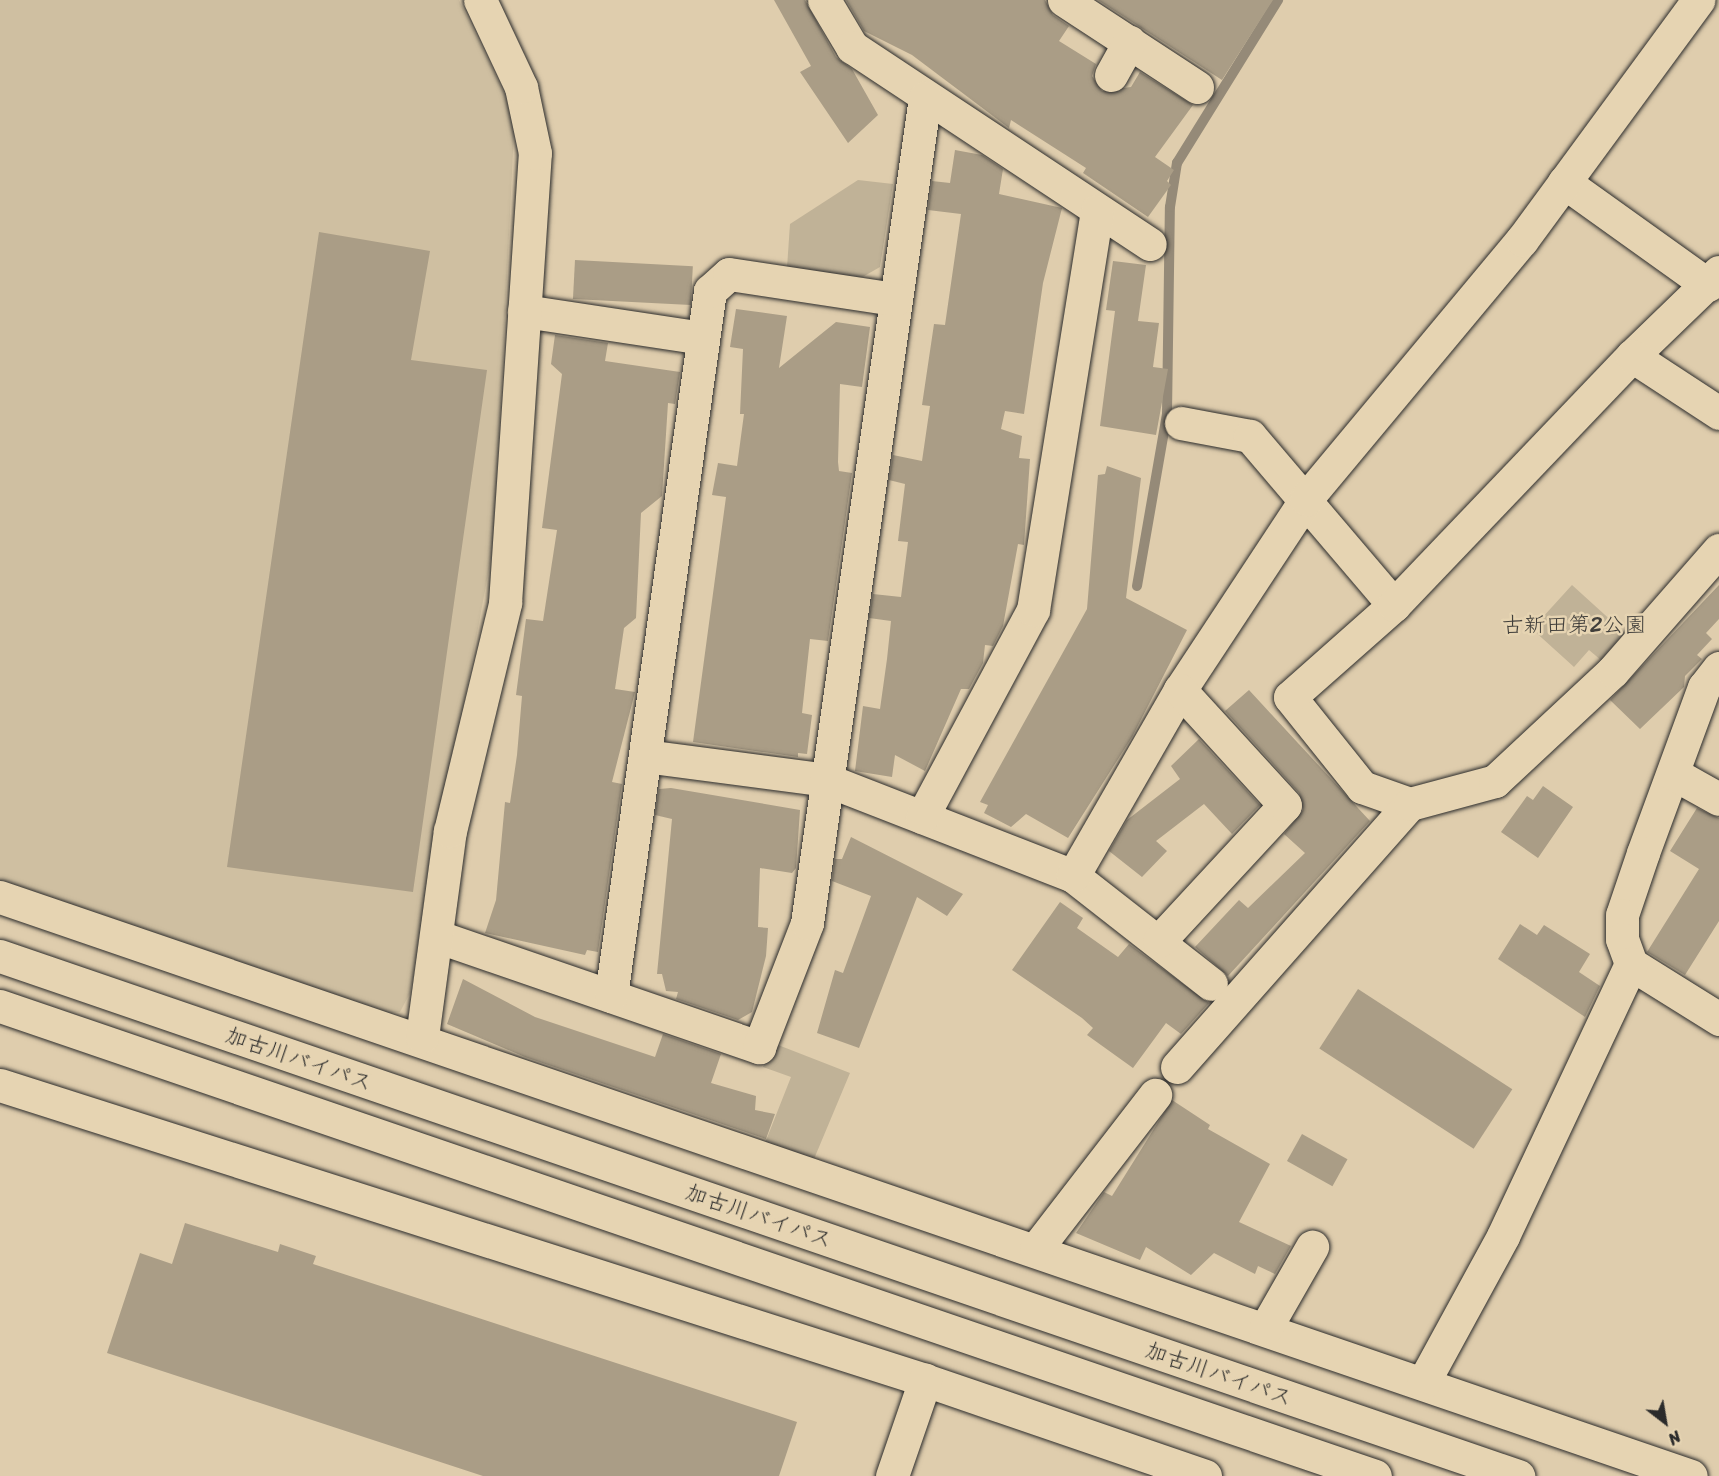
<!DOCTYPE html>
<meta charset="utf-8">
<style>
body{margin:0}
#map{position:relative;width:1719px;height:1476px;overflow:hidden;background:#dfcdad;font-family:Sriracha,"Klee One",sans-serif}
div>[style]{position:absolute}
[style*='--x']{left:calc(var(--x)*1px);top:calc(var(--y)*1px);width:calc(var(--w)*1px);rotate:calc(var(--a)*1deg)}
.built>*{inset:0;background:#cfbfa1}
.green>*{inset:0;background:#c0b297}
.stream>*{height:10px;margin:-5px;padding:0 5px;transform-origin:5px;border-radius:5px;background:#958a78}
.building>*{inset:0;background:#aa9d86;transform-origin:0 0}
.roads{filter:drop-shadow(0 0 2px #2b2b2b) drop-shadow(0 0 2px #2b2b2b)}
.minor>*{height:33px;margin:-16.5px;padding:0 16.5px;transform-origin:16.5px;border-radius:16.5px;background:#e6d4b2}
.highway>*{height:33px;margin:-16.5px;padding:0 16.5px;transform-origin:16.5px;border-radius:16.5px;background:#e6d4b2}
span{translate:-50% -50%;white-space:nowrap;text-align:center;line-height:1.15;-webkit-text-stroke:5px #e6d4b2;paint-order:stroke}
.park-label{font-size:22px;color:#413f3b}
.street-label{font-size:22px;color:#2b2b2b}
.north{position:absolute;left:1635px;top:1392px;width:60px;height:60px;-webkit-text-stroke:4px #e6d4b2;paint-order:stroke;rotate:149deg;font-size:16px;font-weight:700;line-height:24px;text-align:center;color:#2b2b2b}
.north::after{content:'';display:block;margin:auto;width:21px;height:27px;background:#2b2b2b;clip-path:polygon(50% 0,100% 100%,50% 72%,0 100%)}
</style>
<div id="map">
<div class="built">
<div style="clip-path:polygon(0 0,459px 0,506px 97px,514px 131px,494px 542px,410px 993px,400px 1012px,380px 1014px,0 881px)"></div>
</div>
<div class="green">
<div style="clip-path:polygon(858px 180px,893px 184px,880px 267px,859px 279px,787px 268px,790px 224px)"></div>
<div style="clip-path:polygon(1572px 585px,1626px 634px,1602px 661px,1589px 650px,1574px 667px,1532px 629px)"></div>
<div style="clip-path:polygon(773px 1043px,850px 1073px,814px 1159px,765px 1143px,791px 1077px,763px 1067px)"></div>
</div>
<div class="stream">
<div style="--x:1137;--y:586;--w:175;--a:-80.1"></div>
<div style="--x:1167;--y:414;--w:207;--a:-89.2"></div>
<div style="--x:1170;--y:207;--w:45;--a:-81"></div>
<div style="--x:1177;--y:163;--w:192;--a:-58.2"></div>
</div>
<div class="building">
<div style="clip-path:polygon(774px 0,805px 0,836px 57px,852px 69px,878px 115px,848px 143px,800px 72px,811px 66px)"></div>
<div style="clip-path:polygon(846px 0,1045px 0,1053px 15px,1069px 26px,1059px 41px,1096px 64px,1092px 76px,1102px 91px,1131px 87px,1140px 72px,1193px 105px,1155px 157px,1174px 170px,1167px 181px,1171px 185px,1148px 217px,1083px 173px,1086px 168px,1011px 120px,1009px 128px,912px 55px,864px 31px)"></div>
<div style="clip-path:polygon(1098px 0,1273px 0,1222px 80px)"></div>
<div style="clip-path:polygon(955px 150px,982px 155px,1003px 169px,999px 194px,1062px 208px,1043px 283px,1024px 414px,1005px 411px,1001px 429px,1022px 436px,1019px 458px,1030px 459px,1024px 545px,1018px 544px,1003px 626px,993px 646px,985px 645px,983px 663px,969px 689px,961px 689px,925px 771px,895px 755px,892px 777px,855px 771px,863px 706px,880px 709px,887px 659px,891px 621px,869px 618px,873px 594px,901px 597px,908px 542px,898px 541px,905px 484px,889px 480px,893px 455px,922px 461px,930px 406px,922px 405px,934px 324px,945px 325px,961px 214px,928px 210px,932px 181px,950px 183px)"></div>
<div style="clip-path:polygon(319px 232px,430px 251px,411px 360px,487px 370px,413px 892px,227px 867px)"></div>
<div style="left:575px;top:260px;width:118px;height:39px;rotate:3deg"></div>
<div style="clip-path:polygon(1113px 261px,1146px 265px,1138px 321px,1159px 323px,1153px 367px,1168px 369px,1156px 435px,1100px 426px,1115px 311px,1106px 310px)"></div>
<div style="clip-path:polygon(736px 309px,787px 316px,779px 368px,836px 322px,870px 327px,862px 387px,840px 384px,838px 462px,839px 471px,852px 473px,828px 641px,810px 639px,802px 713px,812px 715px,807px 754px,798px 753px,798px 757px,693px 742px,726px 497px,712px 495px,718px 463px,737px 466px,744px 414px,740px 414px,743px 349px,730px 347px)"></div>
<div style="clip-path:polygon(555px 335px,608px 343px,605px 361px,680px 372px,675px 404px,668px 403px,662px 496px,641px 513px,636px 618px,624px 628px,615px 689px,635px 692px,612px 782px,622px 784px,598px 952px,587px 950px,585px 955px,485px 933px,496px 900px,505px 802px,510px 803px,517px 755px,522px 696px,516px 695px,526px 619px,543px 621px,557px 530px,542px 528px,562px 374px,551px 364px)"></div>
<div style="clip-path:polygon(1107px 466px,1141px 478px,1126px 598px,1187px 630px,1132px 737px,1068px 838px,1026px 814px,1011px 827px,984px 813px,988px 805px,980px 802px,1087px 609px,1098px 475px,1105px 474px)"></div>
<div style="clip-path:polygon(1719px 585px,1719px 619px,1706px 633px,1712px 639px,1697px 655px,1702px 659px,1685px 676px,1684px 687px,1640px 729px,1610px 700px)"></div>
<div style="clip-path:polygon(1249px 690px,1370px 821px,1228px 976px,1195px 947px,1239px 900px,1248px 908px,1305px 853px,1284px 834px,1303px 810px,1299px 793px,1225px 711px)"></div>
<div style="clip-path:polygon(1199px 739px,1260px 805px,1232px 834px,1204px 804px,1156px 841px,1167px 851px,1142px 877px,1109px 851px,1127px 820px,1180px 779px,1171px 766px)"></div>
<div style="clip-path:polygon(1543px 786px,1573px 807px,1538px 858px,1501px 832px,1527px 796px,1533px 800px)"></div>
<div style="clip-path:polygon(671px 788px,800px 810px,796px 868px,792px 873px,760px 868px,758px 927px,768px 928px,766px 956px,752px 1012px,738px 1020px,676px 999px,678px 992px,666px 991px,662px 974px,657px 974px,672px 819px,655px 815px,659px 789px)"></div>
<div style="clip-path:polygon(1697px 808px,1719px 818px,1719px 921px,1685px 975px,1647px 952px,1699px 869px,1670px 851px)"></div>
<div style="clip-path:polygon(851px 837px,963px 894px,947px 916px,917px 897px,859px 1048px,817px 1033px,835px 970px,843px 973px,871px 896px,832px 881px,835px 859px,842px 859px)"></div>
<div style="clip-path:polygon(1060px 902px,1083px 918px,1077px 928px,1118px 957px,1129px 944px,1209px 1003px,1181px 1034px,1166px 1023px,1133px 1068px,1087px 1035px,1093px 1028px,1082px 1018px,1012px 970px)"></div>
<div style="clip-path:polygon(1520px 924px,1537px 935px,1544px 925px,1590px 954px,1579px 972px,1600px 986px,1585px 1017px,1498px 959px)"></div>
<div style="clip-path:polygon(463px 979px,535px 1017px,655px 1057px,663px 1034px,721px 1054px,711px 1083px,756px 1096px,755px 1110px,775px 1114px,766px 1139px,525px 1057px,447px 1024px)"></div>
<div style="left:1358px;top:989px;width:184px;height:71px;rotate:33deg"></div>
<div style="clip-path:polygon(1172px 1100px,1210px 1125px,1208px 1129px,1270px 1164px,1239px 1222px,1291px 1246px,1275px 1274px,1258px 1266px,1255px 1274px,1214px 1253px,1191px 1275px,1146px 1247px,1140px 1260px,1076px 1233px,1104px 1192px,1112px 1196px)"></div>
<div style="left:1302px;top:1134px;width:52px;height:31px;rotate:29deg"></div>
<div style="clip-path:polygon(185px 1223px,278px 1252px,280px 1244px,316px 1256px,313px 1264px,797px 1422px,779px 1476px,483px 1476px,107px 1353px,140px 1253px,172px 1264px)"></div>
</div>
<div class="roads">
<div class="minor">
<div style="--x:824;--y:0;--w:55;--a:59.2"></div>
<div style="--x:852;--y:47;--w:357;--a:33.5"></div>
<div style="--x:1064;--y:0;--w:159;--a:33.2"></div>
<div style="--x:1111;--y:75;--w:38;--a:-61"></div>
<div style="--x:1564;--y:182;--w:177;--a:35.6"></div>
<div style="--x:524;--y:311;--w:181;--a:8.6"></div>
<div style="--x:1632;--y:356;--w:121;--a:-44"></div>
<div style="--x:1181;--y:423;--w:70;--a:10.7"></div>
<div style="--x:1250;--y:436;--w:222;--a:49.6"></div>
<div style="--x:1719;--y:668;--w:24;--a:128"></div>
<div style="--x:1704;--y:687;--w:177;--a:110.2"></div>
<div style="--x:1643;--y:853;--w:65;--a:108.7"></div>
<div style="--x:1622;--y:915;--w:24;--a:90"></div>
<div style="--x:1622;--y:939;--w:27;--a:70"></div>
<div style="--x:1631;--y:964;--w:104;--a:32"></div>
<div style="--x:645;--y:756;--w:184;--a:7.5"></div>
<div style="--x:827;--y:780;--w:264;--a:21.3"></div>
<div style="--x:1073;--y:876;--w:175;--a:38"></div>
<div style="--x:1674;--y:774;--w:51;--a:29.1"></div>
<div style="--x:1410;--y:804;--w:51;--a:-160.5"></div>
<div style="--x:1362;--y:787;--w:115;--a:-128.7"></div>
<div style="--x:1290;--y:697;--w:139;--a:-41.5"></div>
<div style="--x:1394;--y:605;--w:344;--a:-46.3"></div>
<div style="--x:1632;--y:356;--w:104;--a:33.2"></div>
<div style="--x:922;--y:817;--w:235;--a:-61.8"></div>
<div style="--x:1033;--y:610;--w:404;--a:-80.9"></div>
<div style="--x:1073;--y:876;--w:215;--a:-60.1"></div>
<div style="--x:1180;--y:690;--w:229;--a:-56.6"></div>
<div style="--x:1306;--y:499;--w:337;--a:-50.2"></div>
<div style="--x:1522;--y:240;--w:298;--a:-53.7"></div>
<div style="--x:0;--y:897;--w:1787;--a:18.9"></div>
<div style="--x:436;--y:936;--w:342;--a:19"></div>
<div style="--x:759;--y:1047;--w:133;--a:-68.8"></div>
<div style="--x:807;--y:923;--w:834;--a:-81.87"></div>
<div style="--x:1159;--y:941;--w:185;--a:-47.2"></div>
<div style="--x:1285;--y:805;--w:156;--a:-132.4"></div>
<div style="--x:611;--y:996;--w:712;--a:-82.01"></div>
<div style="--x:710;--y:291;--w:25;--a:-42"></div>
<div style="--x:729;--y:274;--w:168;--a:8.6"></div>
<div style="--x:422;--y:1037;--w:208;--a:-82.3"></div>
<div style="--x:450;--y:831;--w:235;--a:-76.4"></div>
<div style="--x:505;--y:603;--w:451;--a:-86.2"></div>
<div style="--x:535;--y:153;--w:67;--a:-102"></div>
<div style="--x:521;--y:87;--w:96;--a:-115.2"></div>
<div style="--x:1177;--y:1067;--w:351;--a:-48.5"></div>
<div style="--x:1410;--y:804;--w:88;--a:-15.1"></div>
<div style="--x:1495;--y:781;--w:161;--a:-43"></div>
<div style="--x:1613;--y:671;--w:161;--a:-48.8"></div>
<div style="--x:0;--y:1085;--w:971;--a:17.69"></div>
<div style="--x:925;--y:1380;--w:296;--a:18.9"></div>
<div style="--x:1036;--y:1249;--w:195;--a:-52.3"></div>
<div style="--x:1265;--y:1329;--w:95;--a:-60.2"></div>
<div style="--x:1423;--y:1383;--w:167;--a:-61.4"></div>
<div style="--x:1503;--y:1236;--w:301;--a:-64.8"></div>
<div style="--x:892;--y:1476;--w:102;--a:-71"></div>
</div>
<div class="highway">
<div style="--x:0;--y:956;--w:1605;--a:18.91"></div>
<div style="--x:0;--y:1006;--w:1453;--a:18.87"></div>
</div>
</div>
<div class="park-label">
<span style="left:1574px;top:625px">古新田第2公園</span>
</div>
<div class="street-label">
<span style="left:299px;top:1059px;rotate:19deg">加古川バイパス</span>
<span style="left:759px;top:1216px;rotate:19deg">加古川バイパス</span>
<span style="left:1219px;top:1374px;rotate:19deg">加古川バイパス</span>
</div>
<div class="north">N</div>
</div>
